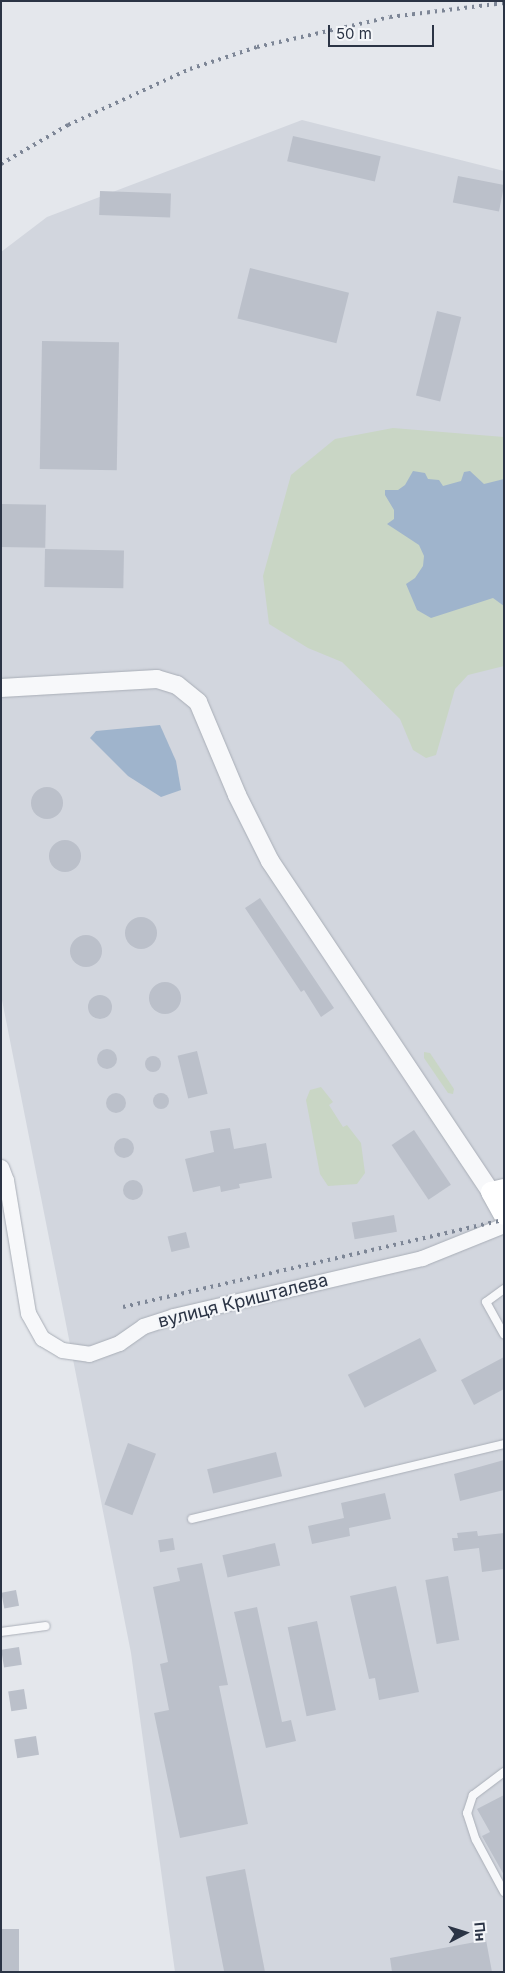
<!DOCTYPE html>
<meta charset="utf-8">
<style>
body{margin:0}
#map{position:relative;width:505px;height:1973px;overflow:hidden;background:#e4e7ec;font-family:Inter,sans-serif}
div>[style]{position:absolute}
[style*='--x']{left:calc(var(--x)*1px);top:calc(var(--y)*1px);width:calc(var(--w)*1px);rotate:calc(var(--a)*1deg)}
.built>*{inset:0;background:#d2d6de}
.green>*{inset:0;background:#c9d6c5}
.water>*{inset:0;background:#9fb4cc}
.building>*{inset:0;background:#bbc0ca;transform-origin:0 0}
.round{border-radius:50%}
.roads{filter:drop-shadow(0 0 1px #a9aeb7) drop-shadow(0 0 1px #a9aeb7)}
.service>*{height:8px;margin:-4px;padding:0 4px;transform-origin:4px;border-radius:4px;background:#f7f8fa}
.minor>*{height:15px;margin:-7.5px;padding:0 7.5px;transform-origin:7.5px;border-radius:7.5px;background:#f7f8fa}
.tertiary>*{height:18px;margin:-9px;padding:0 9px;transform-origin:9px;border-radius:9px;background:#f7f8fa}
.secondary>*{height:20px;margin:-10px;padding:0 10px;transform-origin:10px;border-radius:10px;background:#fff}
.rail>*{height:4px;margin-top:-2px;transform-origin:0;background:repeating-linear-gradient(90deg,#7d8696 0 2.5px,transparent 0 7.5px)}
span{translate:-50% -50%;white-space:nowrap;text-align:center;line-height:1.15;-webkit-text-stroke:4px #f4f6f9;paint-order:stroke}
.street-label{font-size:18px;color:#2b3445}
.frame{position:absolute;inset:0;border:2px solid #2b3445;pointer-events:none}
.north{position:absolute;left:440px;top:1908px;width:50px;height:50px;-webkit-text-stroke:4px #f4f6f9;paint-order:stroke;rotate:85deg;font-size:14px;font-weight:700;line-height:20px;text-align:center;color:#2b3445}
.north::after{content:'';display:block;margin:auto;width:18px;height:22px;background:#2b3445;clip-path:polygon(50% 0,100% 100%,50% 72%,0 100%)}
.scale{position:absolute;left:328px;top:25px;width:106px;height:22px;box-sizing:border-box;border:2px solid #2b3445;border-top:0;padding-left:6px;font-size:15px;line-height:18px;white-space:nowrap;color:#2b3445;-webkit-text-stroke:4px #f4f6f9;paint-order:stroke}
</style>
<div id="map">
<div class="built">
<div style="clip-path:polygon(302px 120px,504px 171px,504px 1972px,175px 1972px,131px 1653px,1px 995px,1px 252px,47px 217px)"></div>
</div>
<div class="green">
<div style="clip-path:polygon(393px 428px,504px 437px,504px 666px,468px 675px,455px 689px,436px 755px,426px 758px,413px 750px,400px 719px,342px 662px,308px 648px,269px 624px,263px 576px,291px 475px,335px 439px)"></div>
<div style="clip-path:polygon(424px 1052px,430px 1053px,454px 1089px,453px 1094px,448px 1093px,424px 1058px)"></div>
<div style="clip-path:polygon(321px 1087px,333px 1102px,329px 1105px,343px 1127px,347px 1125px,361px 1143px,365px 1173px,357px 1184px,328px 1186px,320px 1174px,306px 1100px,310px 1090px)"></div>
</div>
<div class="water">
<div style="clip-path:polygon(413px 471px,425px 473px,428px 479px,439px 480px,443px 486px,461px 481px,464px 472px,470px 471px,484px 484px,504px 479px,504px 606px,493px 598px,431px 618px,417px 610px,406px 584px,415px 578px,423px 566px,424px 556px,419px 545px,387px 524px,394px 519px,394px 510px,385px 495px,385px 490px,398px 490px,405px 485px)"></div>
<div style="clip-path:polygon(160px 725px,176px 761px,181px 790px,161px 797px,128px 776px,90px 738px,96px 731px)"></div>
</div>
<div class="building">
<div style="left:293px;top:136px;width:90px;height:26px;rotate:13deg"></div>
<div style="left:458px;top:176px;width:47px;height:27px;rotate:11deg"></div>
<div style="left:100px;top:191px;width:71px;height:24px;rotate:2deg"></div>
<div style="left:250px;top:268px;width:102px;height:52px;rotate:14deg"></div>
<div style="left:437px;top:311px;width:25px;height:87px;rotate:14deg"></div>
<div style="left:42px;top:341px;width:77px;height:128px;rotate:1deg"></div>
<div style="left:1px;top:504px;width:45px;height:43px;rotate:1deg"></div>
<div style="left:45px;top:549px;width:79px;height:38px;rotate:1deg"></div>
<div class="round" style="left:31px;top:787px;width:32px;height:32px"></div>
<div class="round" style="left:49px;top:840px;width:32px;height:32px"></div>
<div style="clip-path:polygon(260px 898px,334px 1008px,321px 1017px,304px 990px,301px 992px,245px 908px)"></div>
<div class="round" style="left:125px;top:917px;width:32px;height:32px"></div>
<div class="round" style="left:70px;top:935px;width:32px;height:32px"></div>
<div class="round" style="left:149px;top:982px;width:32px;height:32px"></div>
<div class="round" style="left:88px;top:995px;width:24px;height:24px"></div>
<div class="round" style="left:97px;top:1049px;width:20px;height:20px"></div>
<div style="left:197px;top:1051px;width:44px;height:20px;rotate:76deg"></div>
<div class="round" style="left:145px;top:1056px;width:16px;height:16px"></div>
<div class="round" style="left:106px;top:1093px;width:20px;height:20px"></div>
<div class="round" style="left:153px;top:1093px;width:16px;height:16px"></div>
<div style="clip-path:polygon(230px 1128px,234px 1149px,266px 1143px,272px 1178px,239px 1184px,240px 1188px,221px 1192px,220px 1186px,193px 1192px,185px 1159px,214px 1152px,210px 1131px)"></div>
<div style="left:414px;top:1130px;width:66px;height:27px;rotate:56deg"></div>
<div class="round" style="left:114px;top:1138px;width:20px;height:20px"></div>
<div class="round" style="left:123px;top:1180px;width:20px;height:20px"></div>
<div style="left:394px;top:1215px;width:17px;height:43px;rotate:80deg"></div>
<div style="left:186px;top:1232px;width:16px;height:19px;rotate:76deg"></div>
<div style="left:420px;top:1338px;width:37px;height:81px;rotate:63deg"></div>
<div style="clip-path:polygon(504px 1357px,504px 1389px,474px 1405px,461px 1380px)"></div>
<div style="left:128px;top:1443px;width:30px;height:66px;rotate:21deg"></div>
<div style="left:276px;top:1452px;width:25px;height:71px;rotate:76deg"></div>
<div style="clip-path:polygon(504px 1460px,504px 1490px,460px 1501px,454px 1474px)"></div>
<div style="clip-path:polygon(385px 1493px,391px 1519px,349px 1528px,350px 1536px,312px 1544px,308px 1526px,344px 1518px,341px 1503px)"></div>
<div style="clip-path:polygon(477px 1531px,478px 1536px,504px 1533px,504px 1569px,482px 1572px,479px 1548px,454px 1551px,452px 1538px,458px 1538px,457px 1533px)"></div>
<div style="left:173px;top:1538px;width:12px;height:15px;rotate:81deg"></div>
<div style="left:275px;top:1543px;width:23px;height:54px;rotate:77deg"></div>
<div style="clip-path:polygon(202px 1563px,228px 1685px,219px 1686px,248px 1824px,180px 1838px,154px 1713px,169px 1710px,160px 1664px,168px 1662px,153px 1587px,180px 1581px,177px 1568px)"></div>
<div style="left:448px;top:1576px;width:65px;height:23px;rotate:80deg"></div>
<div style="clip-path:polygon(396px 1586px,419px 1692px,379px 1700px,375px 1678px,369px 1679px,350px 1596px)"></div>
<div style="left:16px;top:1590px;width:16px;height:15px;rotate:79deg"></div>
<div style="clip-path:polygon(257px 1607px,282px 1722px,291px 1720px,296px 1741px,266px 1748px,234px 1612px)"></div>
<div style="left:317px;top:1621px;width:91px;height:30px;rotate:78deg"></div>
<div style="left:19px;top:1647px;width:18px;height:18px;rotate:81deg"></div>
<div style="left:24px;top:1689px;width:20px;height:16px;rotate:81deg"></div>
<div style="left:36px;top:1736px;width:19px;height:22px;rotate:81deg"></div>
<div style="clip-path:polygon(504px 1795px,504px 1875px,482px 1836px,490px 1832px,477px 1809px)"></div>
<div style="left:245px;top:1869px;width:105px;height:40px;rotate:79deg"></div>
<div style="left:1px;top:1929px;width:18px;height:43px"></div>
<div style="clip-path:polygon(486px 1940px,492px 1972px,392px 1972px,390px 1958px)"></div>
</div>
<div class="roads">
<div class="service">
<div style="--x:504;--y:1289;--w:22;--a:144"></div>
<div style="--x:486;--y:1302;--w:37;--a:61"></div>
<div style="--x:192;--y:1519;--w:321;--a:-13.5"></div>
<div style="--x:1;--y:1632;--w:45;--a:-7.6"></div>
<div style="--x:504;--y:1772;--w:39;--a:143"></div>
<div style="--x:473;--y:1795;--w:19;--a:108"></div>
<div style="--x:467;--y:1813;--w:28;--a:72"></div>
<div style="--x:476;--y:1840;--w:59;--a:61.7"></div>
</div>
<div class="minor">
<div style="--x:1;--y:1167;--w:14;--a:69"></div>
<div style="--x:6;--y:1180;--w:135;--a:80.6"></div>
<div style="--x:28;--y:1313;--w:29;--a:61"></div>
<div style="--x:42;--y:1338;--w:23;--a:31"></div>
<div style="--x:62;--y:1350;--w:27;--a:8"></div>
<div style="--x:89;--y:1354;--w:32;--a:-20"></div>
<div style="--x:119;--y:1343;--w:29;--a:-35"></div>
<div style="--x:143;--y:1326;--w:32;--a:-18"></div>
<div style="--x:173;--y:1316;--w:256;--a:-13.1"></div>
<div style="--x:422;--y:1258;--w:88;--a:-21.9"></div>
</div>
<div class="tertiary">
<div style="--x:1;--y:688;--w:156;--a:-3.3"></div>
<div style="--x:157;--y:679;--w:21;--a:17"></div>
<div style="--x:177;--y:685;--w:27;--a:39"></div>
<div style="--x:198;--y:702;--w:101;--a:67.2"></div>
<div style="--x:237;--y:795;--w:74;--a:63.4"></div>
<div style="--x:270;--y:861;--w:398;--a:56.3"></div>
</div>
<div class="secondary">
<div style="--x:504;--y:1189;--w:13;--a:167"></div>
<div style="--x:491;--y:1192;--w:26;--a:61"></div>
</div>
</div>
<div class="rail">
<div style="--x:1;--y:164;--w:78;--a:-30.2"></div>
<div style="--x:68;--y:125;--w:134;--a:-24.7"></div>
<div style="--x:190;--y:69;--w:71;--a:-18.2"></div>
<div style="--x:257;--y:47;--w:136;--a:-12.7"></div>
<div style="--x:390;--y:17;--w:115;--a:-7"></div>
<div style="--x:123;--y:1307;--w:391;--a:-12.9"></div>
</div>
<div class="street-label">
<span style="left:243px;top:1301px;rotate:-14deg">вулиця Кришталева</span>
</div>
<div class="frame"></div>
<div class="north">Пн</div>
<div class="scale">50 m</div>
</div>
